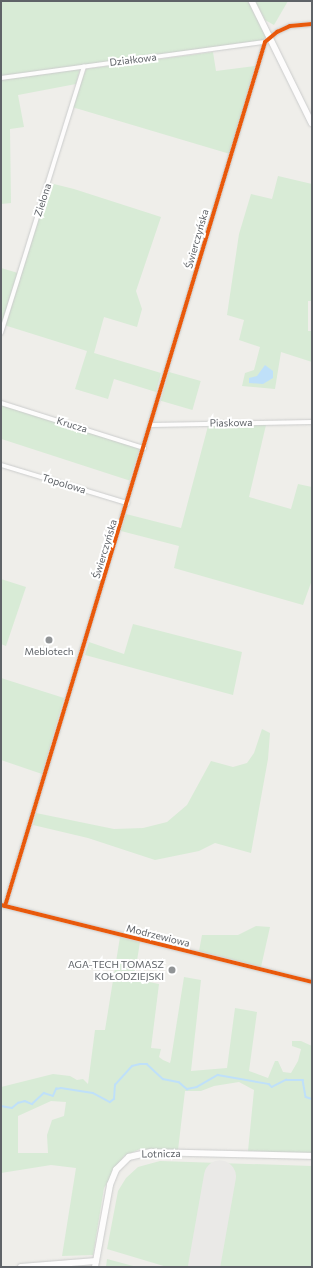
<!DOCTYPE html>
<meta charset="utf-8">
<style>
body{margin:0}
#map{position:relative;width:313px;height:1268px;overflow:hidden;background:#efeeea;font-family:Commissioner,sans-serif}
div>[style]{position:absolute}
[style*='--x']{left:calc(var(--x)*1px);top:calc(var(--y)*1px);width:calc(var(--w)*1px);rotate:calc(var(--a)*1deg)}
.green>*{inset:0;background:#d8ebd6;transform-origin:0 0}
.water>*{inset:0;background:#bfe0f9}
.stream>*{height:1.5px;margin:-0.75px;padding:0 0.75px;transform-origin:0.75px;border-radius:0.75px;background:#bfe0f9}
.runway>*{height:32px;margin:-16px;padding:0 16px;transform-origin:16px;border-radius:16px;background:#eae9e7}
.roads{filter:drop-shadow(0 0 1px #cbcccc) drop-shadow(0 0 1px #cbcccc)}
.street>*{height:4px;margin:-2px;padding:0 2px;transform-origin:2px;border-radius:2px;background:#fdfcfc}
.secondary>*{height:5.5px;margin:-2.75px;padding:0 2.75px;transform-origin:2.75px;border-radius:2.75px;background:#fdfcfc}
.cycleway>*{height:4px;margin:-2px;padding:0 2px;transform-origin:2px;border-radius:2px;background:#e8590c}
.dots>*{width:11px;height:11px;translate:-50% -50%;box-sizing:border-box;border:2px solid #fff;border-radius:50%}
span{translate:-50% -50%;white-space:nowrap;text-align:center;line-height:1.15;-webkit-text-stroke:4px #fff;paint-order:stroke}
.street-label{font-size:10px;color:#5f6368}
.poi-label{font-size:10px;color:#5f6368}
.right{translate:-100% -50%;text-align:right}
.frame{position:absolute;inset:0;border:2px solid #5f6368;pointer-events:none}
</style>
<div id="map">
<div class="green">
<div style="clip-path:polygon(1px 1px,248px 1px,266px 37px,263px 40px,1px 77px)"></div>
<div style="clip-path:polygon(255px 1px,288px 1px,274px 25px,265px 20px)"></div>
<div style="clip-path:polygon(213px 52px,216px 71px,255px 66px,230px 154px,72px 107px,86px 69px)"></div>
<div style="clip-path:polygon(80px 69px,76px 84px,18px 95px,24px 127px,10px 129px,11px 203px,1px 204px,1px 80px)"></div>
<div style="clip-path:polygon(278px 176px,312px 184px,312px 301px,308px 301px,308px 331px,312px 331px,312px 362px,281px 352px,275px 389px,242px 386px,245px 373px,254px 370px,260px 347px,239px 340px,244px 320px,227px 315px,239px 234px,251px 194px,272px 199px)"></div>
<div style="clip-path:polygon(50px 183px,74px 189px,161px 217px,136px 291px,142px 309px,137px 327px,104px 317px,94px 353px,161px 373px,156px 392px,114px 379px,108px 399px,75px 389px,87px 351px,4px 325px,1px 330px,1px 268px,18px 273px)"></div>
<div style="left:169px;top:372px;width:33px;height:30px;rotate:16deg"></div>
<div style="left:1px;top:403px;width:146px;height:34px;rotate:18deg"></div>
<div style="clip-path:polygon(266px 425px,249px 497px,291px 509px,298px 484px,312px 487px,312px 580px,303px 605px,174px 568px,179px 546px,121px 531px,126px 514px,181px 528px,208px 426px)"></div>
<div style="clip-path:polygon(1px 579px,26px 587px,6px 646px,1px 644px)"></div>
<div style="clip-path:polygon(133px 624px,242px 652px,233px 695px,85px 655px,89px 642px,124px 654px)"></div>
<div style="clip-path:polygon(1px 678px,64px 698px,42px 774px,1px 760px)"></div>
<div style="clip-path:polygon(262px 729px,270px 733px,268px 759px,251px 853px,215px 843px,199px 851px,155px 860px,88px 838px,33px 825px,36px 813px,114px 829px,143px 828px,167px 822px,187px 805px,211px 761px,233px 767px,247px 763px,254px 753px)"></div>
<div style="clip-path:polygon(256px 926px,270px 927px,261px 967px,199px 951px,202px 935px,238px 935px)"></div>
<div style="clip-path:polygon(evenodd,120px 937px,140px 942px,134px 979px,159px 984px,151px 1048px,161px 1049px,159px 1057px,163px 1060px,170px 1063px,171px 1059px,184px 977px,201px 980px,191px 1071px,227px 1068px,235px 1008px,257px 1012px,249px 1071px,268px 1078px,275px 1061px,278px 1061px,283px 1072px,291px 1073px,298px 1061px,301px 1049px,292px 1046px,292px 1041px,301px 1041px,312px 1046px,312px 1154px,248px 1151px,254px 1090px,239px 1082px,214px 1086px,201px 1091px,185px 1091px,178px 1150px,140px 1149px,124px 1156px,104px 1188px,93px 1255px,62px 1256px,76px 1168px,51px 1165px,1px 1173px,1px 1087px,53px 1074px,70px 1076px,77px 1080px,83px 1079px,88px 1084px,95px 1030px,105px 1030px,120px 937px,51px 1101px,66px 1102px,64px 1116px,52px 1120px,47px 1135px,48px 1153px,18px 1153px,18px 1116px,51px 1101px)"></div>
<div style="clip-path:polygon(160px 1161px,312px 1166px,312px 1267px,220px 1267px,217px 1264px,209px 1267px,167px 1267px,107px 1249px,118px 1191px,126px 1178px,138px 1167px)"></div>
<div style="clip-path:polygon(107px 1259px,137px 1267px,106px 1267px)"></div>
</div>
<div class="water">
<div style="clip-path:polygon(265px 365px,273px 371px,273px 378px,263px 384px,249px 383px,249px 378px,257px 376px)"></div>
</div>
<div class="stream">
<div style="--x:1;--y:1106;--w:11;--a:10"></div>
<div style="--x:12;--y:1108;--w:8;--a:-40"></div>
<div style="--x:18;--y:1103;--w:7;--a:-16"></div>
<div style="--x:25;--y:1101;--w:8;--a:23"></div>
<div style="--x:32;--y:1104;--w:16;--a:-43"></div>
<div style="--x:44;--y:1093;--w:9;--a:18"></div>
<div style="--x:53;--y:1096;--w:8;--a:-67"></div>
<div style="--x:56;--y:1089;--w:5;--a:-11"></div>
<div style="--x:61;--y:1088;--w:32;--a:9"></div>
<div style="--x:93;--y:1093;--w:19;--a:28"></div>
<div style="--x:110;--y:1102;--w:5;--a:-37"></div>
<div style="--x:114;--y:1099;--w:14;--a:-86"></div>
<div style="--x:115;--y:1085;--w:25;--a:-48"></div>
<div style="--x:132;--y:1066;--w:8;--a:-14"></div>
<div style="--x:140;--y:1064;--w:7;--a:0"></div>
<div style="--x:147;--y:1064;--w:22;--a:43"></div>
<div style="--x:163;--y:1079;--w:16;--a:11"></div>
<div style="--x:179;--y:1082;--w:11;--a:41"></div>
<div style="--x:187;--y:1089;--w:10;--a:-11"></div>
<div style="--x:197;--y:1087;--w:24;--a:-30"></div>
<div style="--x:218;--y:1075;--w:52;--a:10"></div>
<div style="--x:269;--y:1084;--w:4;--a:45"></div>
<div style="--x:272;--y:1087;--w:16;--a:-27"></div>
<div style="--x:286;--y:1080;--w:17;--a:0"></div>
<div style="--x:303;--y:1080;--w:17;--a:80"></div>
<div style="--x:306;--y:1097;--w:6;--a:18"></div>
</div>
<div class="runway">
<div style="--x:204;--y:1267;--w:92;--a:-80"></div>
</div>
<div class="roads">
<div class="street">
<div style="--x:1;--y:78;--w:266;--a:-7.8"></div>
<div style="--x:1;--y:333;--w:279;--a:-72.7"></div>
<div style="--x:1;--y:403;--w:150;--a:17.5"></div>
<div style="--x:151;--y:425;--w:161;--a:-1.1"></div>
<div style="--x:1;--y:465;--w:132;--a:16.8"></div>
<div style="--x:1;--y:905;--w:320;--a:13.9"></div>
<div style="--x:5;--y:906;--w:902;--a:-73.25"></div>
<div style="--x:265;--y:42;--w:16;--a:-40"></div>
<div style="--x:277;--y:32;--w:14;--a:-25"></div>
<div style="--x:290;--y:26;--w:22;--a:-5"></div>
</div>
<div class="secondary">
<div style="--x:252;--y:1;--w:136;--a:63.8"></div>
<div style="--x:21;--y:1267;--w:75;--a:-4.6"></div>
<div style="--x:95;--y:1267;--w:83;--a:-79.6"></div>
<div style="--x:110;--y:1185;--w:16;--a:-68"></div>
<div style="--x:116;--y:1170;--w:18;--a:-45"></div>
<div style="--x:129;--y:1157;--w:23;--a:-13"></div>
<div style="--x:151;--y:1152;--w:161;--a:1.4"></div>
</div>
</div>
<div class="cycleway">
<div style="--x:1;--y:905;--w:320;--a:13.9"></div>
<div style="--x:5;--y:906;--w:902;--a:-73.25"></div>
<div style="--x:265;--y:42;--w:16;--a:-40"></div>
<div style="--x:277;--y:32;--w:14;--a:-25"></div>
<div style="--x:290;--y:26;--w:22;--a:-5"></div>
</div>
<div class="dots">
<div style="left:49px;top:640px;background:#919496"></div>
<div style="left:172px;top:970px;background:#919496"></div>
</div>
<div class="street-label">
<span style="left:133px;top:60px;rotate:-7deg">Działkowa</span>
<span style="left:43px;top:200px;rotate:-72deg">Zielona</span>
<span style="left:197px;top:239px;rotate:-74deg">Świerczyńska</span>
<span style="left:231px;top:423px;rotate:-1deg">Piaskowa</span>
<span style="left:72px;top:425px;rotate:17deg">Krucza</span>
<span style="left:64px;top:484px;rotate:17deg">Topolowa</span>
<span style="left:105px;top:549px;rotate:-73deg">Świerczyńska</span>
<span style="left:158px;top:936px;rotate:14deg">Modrzewiowa</span>
<span style="left:161px;top:1154px;rotate:-1deg">Lotnicza</span>
</div>
<div class="poi-label">
<span style="left:49px;top:652px">Meblotech</span>
<span class="right" style="left:164px;top:970px">AGA-TECH TOMASZ<br>KOŁODZIEJSKI</span>
</div>
<div class="frame"></div>
</div>
